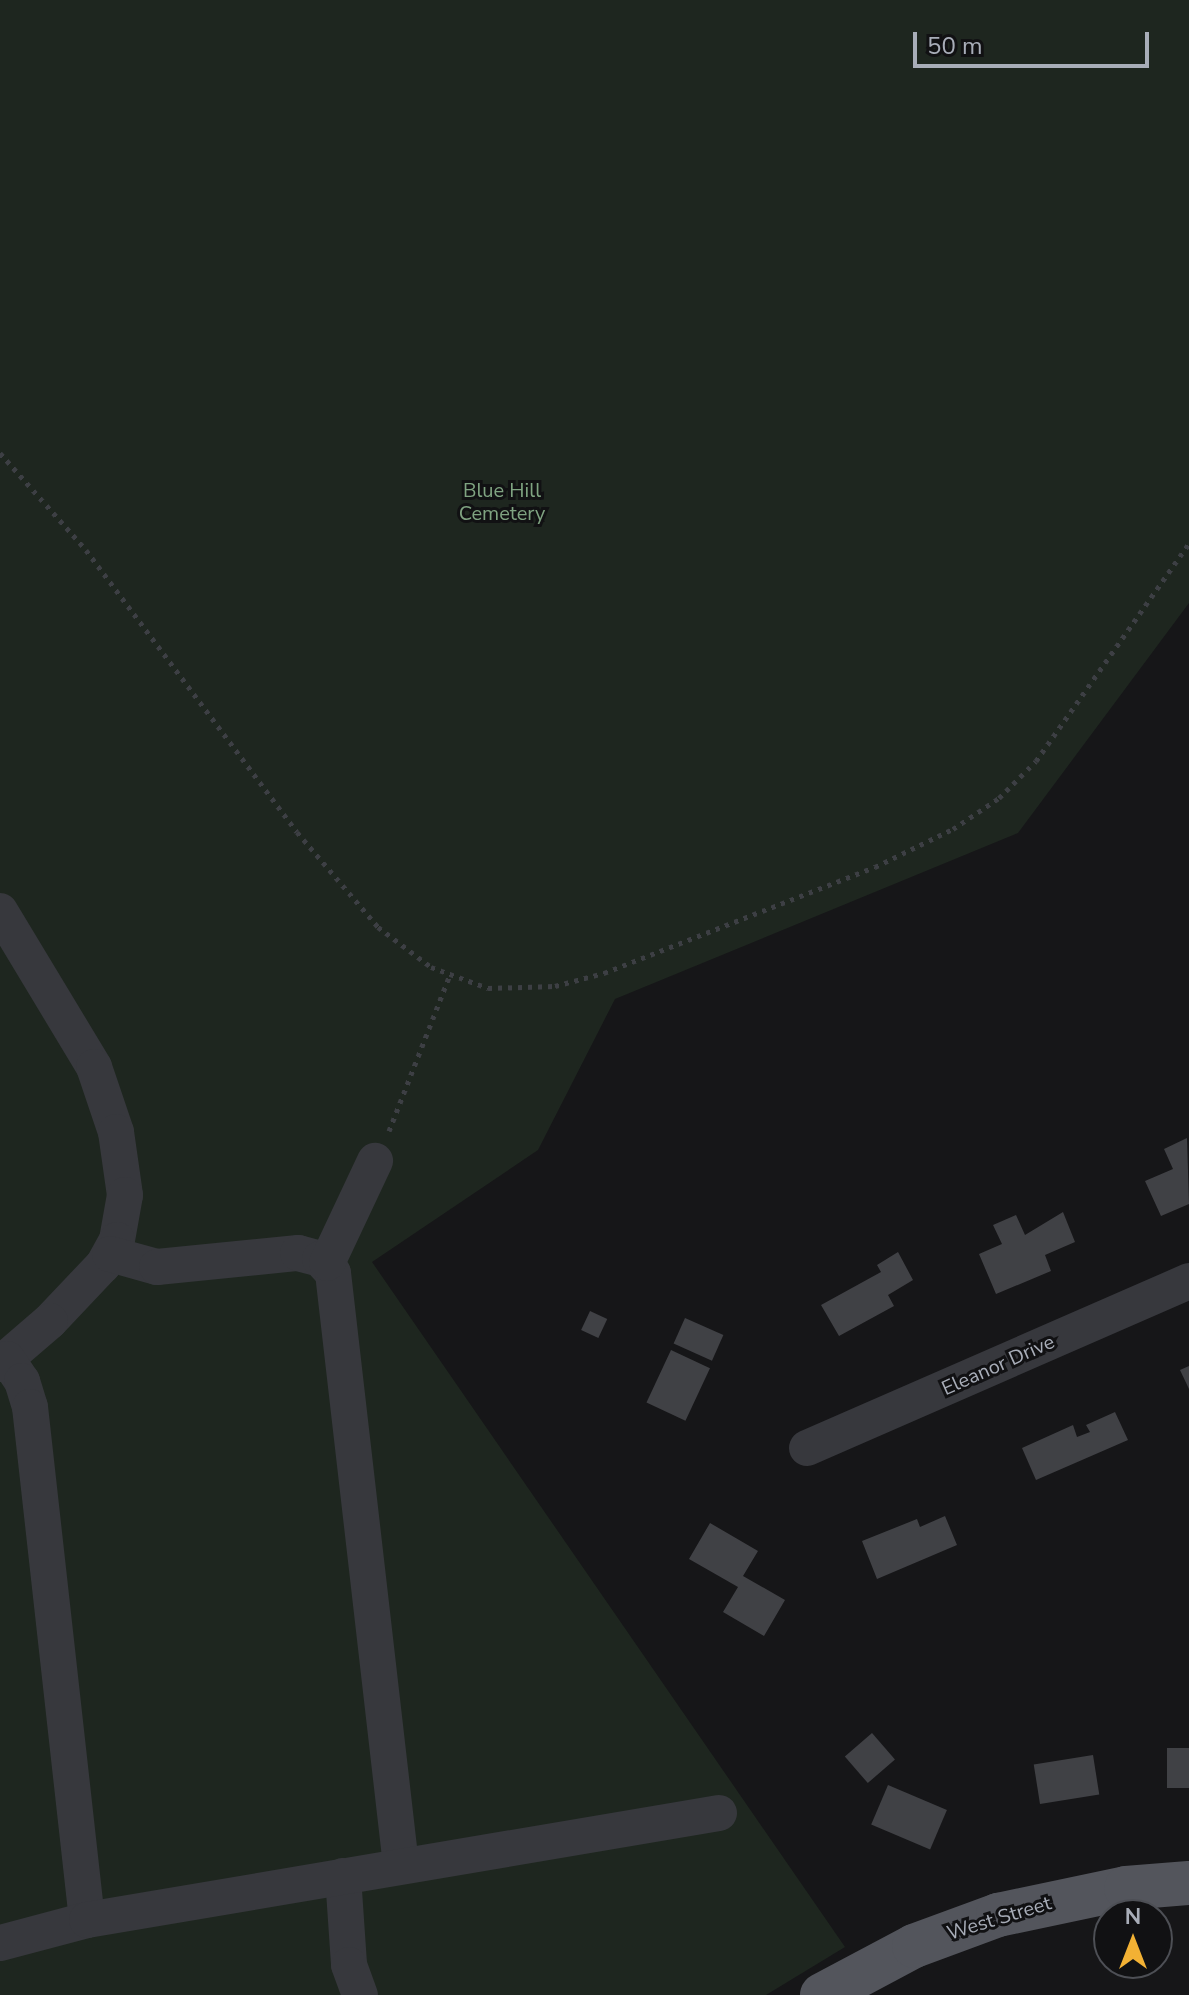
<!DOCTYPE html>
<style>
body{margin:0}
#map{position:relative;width:1189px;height:1995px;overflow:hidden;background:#161618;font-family:"Nunito Sans",sans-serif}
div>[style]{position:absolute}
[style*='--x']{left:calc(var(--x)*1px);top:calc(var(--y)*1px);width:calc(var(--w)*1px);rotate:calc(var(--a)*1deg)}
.green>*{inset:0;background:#1e261f}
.building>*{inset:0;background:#404145;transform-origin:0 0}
.path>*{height:5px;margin-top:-2.5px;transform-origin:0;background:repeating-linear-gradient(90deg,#3d3f44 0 4px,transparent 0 10px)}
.minor>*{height:36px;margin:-18px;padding:0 18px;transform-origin:18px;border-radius:18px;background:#37383d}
.major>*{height:44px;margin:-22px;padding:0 22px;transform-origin:22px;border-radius:22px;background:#53555c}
span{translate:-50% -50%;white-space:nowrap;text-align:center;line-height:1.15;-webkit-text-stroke:6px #111113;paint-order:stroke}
.park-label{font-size:20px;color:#7fa381}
.street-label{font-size:20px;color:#a8adb8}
.north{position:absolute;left:1093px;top:1899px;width:80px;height:80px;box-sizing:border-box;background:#111113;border:2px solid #4d4f55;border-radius:50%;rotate:0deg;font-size:22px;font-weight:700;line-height:32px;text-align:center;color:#a8adb8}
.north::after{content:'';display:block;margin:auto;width:28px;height:36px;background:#f2b134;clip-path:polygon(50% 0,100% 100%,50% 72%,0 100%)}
.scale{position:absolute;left:913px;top:32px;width:236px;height:36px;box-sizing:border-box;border:4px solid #a8adb8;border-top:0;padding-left:10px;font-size:24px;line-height:28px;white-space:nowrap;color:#a8adb8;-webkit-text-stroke:6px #111113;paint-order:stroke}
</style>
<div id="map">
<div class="green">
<div style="clip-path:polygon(0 0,1189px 0,1189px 603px,1018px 833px,615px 999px,538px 1150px,372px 1262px,845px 1947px,766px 1995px,0 1995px)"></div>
</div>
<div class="building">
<div style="clip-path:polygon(1187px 1138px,1189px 1204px,1161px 1216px,1145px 1181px,1173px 1169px,1164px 1149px)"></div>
<div style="clip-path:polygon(1063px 1212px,1075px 1242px,1045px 1255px,1051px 1271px,996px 1294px,979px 1254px,1002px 1244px,993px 1225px,1016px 1215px,1025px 1235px)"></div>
<div style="clip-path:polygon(898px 1252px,913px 1280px,888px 1295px,894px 1306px,839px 1336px,821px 1305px,881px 1272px,877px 1265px)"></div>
<div style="left:590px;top:1311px;width:19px;height:21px;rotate:25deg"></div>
<div style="left:685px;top:1318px;width:42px;height:28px;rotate:24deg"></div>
<div style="left:671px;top:1350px;width:43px;height:58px;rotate:25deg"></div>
<div style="clip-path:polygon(1189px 1366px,1189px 1389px,1180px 1370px)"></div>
<div style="clip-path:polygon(1115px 1412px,1128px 1440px,1036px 1480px,1022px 1448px,1073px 1425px,1077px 1437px,1090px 1432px,1086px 1425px)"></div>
<div style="clip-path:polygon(945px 1516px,957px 1545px,877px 1579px,862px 1541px,917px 1519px,920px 1527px)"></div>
<div style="clip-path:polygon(710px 1523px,758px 1551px,743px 1576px,785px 1600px,764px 1636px,723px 1612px,738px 1587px,689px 1559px)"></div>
<div style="left:872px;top:1733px;width:35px;height:36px;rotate:49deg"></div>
<div style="left:1167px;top:1748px;width:22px;height:40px"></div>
<div style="left:1093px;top:1755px;width:40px;height:60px;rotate:81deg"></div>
<div style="left:888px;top:1785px;width:64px;height:43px;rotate:23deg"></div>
</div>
<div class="path">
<div style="--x:0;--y:453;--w:130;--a:48.4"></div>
<div style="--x:86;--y:550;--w:352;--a:53.2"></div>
<div style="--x:297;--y:832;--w:125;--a:49.5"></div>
<div style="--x:378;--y:927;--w:66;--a:37"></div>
<div style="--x:431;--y:967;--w:61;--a:20.2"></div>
<div style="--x:488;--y:988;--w:67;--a:-1.7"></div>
<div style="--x:555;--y:986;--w:51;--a:-14.9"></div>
<div style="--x:604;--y:973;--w:291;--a:-21.4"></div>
<div style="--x:875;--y:867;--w:87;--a:-26"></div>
<div style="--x:953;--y:829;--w:55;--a:-34"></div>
<div style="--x:999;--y:798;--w:52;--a:-45"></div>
<div style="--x:1036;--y:761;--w:266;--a:-54.9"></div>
<div style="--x:389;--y:1131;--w:165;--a:-68.7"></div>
</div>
<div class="minor">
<div style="--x:0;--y:911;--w:182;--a:58.9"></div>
<div style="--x:94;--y:1067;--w:69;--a:71.3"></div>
<div style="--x:116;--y:1132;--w:64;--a:81.9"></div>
<div style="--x:125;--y:1195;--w:46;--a:100.1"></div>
<div style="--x:117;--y:1240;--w:29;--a:119"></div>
<div style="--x:103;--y:1265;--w:77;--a:133.4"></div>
<div style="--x:50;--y:1321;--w:66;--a:139.3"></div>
<div style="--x:110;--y:1254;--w:49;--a:15.5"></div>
<div style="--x:157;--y:1267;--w:142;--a:-5.7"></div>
<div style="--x:298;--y:1253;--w:23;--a:15"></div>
<div style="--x:320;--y:1259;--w:19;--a:47"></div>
<div style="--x:333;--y:1273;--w:596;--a:83.45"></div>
<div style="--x:327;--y:1263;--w:113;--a:-64.8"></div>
<div style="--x:7;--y:1359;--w:27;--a:56"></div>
<div style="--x:22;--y:1381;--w:27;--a:73"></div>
<div style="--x:30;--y:1407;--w:516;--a:83.66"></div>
<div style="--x:807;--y:1448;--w:417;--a:-23.6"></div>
<div style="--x:343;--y:1876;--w:89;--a:86.1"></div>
<div style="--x:349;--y:1965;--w:32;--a:70"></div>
<div style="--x:0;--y:1943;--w:90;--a:-14.8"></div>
<div style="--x:87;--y:1920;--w:641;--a:-9.61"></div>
</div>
<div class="major">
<div style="--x:822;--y:1995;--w:104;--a:-28"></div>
<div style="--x:914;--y:1946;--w:90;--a:-20.3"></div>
<div style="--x:998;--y:1915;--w:131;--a:-11.9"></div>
<div style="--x:1126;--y:1888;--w:63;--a:-4.5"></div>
</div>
<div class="park-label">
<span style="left:502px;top:502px">Blue Hill<br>Cemetery</span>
</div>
<div class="street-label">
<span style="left:998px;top:1365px;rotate:-24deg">Eleanor Drive</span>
<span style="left:999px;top:1918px;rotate:-17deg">West Street</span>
</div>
<div class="north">N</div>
<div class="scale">50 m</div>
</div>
